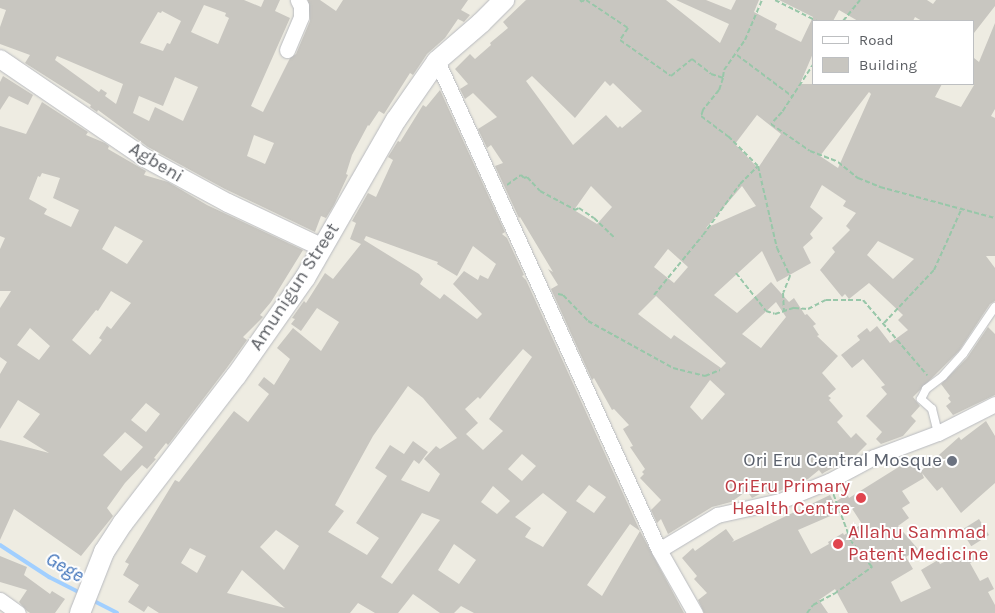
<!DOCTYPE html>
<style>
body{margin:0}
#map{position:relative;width:995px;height:613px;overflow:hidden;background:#eeece2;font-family:Karla,sans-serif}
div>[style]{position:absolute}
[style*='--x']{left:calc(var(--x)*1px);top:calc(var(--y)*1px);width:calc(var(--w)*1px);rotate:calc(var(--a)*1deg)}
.stream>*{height:4px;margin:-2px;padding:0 2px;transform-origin:2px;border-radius:2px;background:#a1cfff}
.building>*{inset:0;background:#c8c6c0;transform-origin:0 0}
.path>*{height:2px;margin-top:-1px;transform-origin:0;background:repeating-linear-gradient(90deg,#98c7a9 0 5px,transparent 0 7.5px)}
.roads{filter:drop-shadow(0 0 1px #b8babf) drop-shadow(0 0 1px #b8babf)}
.service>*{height:8px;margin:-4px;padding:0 4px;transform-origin:4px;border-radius:4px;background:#fff}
.minor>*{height:15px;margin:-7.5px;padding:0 7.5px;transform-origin:7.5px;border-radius:7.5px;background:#fff}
.tertiary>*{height:18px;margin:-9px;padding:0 9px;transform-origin:9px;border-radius:9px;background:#fff}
.secondary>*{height:20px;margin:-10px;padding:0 10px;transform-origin:10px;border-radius:10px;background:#fff}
.dots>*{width:14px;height:14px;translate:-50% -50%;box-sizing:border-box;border:2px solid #fff;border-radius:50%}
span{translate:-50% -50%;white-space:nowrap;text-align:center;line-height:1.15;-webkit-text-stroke:4px #fff;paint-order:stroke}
.street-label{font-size:19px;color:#5b5e63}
.worship-label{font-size:19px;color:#5b616d}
.right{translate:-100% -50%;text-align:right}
.health-label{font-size:19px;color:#be3a42}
.left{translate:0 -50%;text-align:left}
.water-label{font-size:20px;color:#4073ba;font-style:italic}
.legend{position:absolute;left:812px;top:20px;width:162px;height:65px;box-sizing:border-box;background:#fff;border:1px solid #bdbfc1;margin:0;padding:6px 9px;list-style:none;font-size:15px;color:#5b5e63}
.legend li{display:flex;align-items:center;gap:10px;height:25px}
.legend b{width:25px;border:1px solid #bdbfc1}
</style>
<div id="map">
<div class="stream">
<div style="--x:0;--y:545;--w:59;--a:33.1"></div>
<div style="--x:49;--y:577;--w:37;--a:27"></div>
<div style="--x:92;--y:600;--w:28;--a:27"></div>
</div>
<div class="building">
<div style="clip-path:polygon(evenodd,0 0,244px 0,261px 7px,264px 0,280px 0,275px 11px,290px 18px,251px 106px,263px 112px,290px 58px,296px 54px,310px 21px,308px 0,320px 0,336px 11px,343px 0,468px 0,461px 10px,470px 15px,464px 22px,458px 19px,445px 38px,427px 54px,413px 75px,410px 73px,384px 114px,379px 111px,369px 126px,368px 125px,352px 155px,346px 174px,348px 175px,334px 205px,326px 218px,321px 216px,315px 232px,225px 189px,148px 147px,98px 110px,97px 112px,90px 107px,91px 105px,25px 63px,30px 55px,0 44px,0 27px,6px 10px,0 8px,0 0,204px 5px,226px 13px,225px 16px,229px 18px,218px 44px,191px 32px,204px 5px,0 0,162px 11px,181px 21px,170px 44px,167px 43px,163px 51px,140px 43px,158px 12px,161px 13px,162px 11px,0 0,57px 56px,123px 84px,116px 104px,105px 96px,107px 93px,101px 89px,99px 92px,55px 60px,57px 56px,0 0,175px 77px,198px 87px,183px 121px,155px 107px,149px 121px,133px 113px,139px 96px,163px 106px,175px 77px,0 0,254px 135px,274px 143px,265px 164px,247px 156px,254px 135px)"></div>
<div style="clip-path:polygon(evenodd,526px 0,666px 0,720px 43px,729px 24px,676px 0,706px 0,731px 10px,736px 0,759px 0,754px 12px,777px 24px,775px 29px,801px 42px,813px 17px,779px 0,927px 0,933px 4px,936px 0,995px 0,995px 6px,974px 33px,974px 21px,922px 21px,915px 17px,913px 21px,858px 21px,839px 10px,833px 21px,814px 21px,814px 51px,800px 84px,942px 84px,935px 97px,961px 107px,974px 85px,974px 58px,979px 62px,995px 23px,995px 109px,991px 116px,995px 118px,995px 256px,986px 256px,995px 268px,995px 301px,990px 304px,959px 351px,913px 397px,920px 406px,911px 416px,916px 421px,903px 436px,881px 444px,876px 439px,882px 432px,866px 416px,887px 394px,881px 387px,885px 385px,863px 359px,852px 368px,841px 355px,860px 340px,857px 336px,867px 328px,870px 332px,877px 326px,890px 343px,908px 330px,898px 320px,903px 315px,869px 283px,849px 299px,845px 294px,842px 297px,820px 270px,835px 252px,832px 248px,850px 230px,846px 226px,856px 213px,843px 206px,846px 201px,822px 185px,810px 207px,823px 218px,810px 234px,813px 238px,803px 247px,811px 263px,777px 282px,762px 251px,714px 295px,737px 313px,771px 282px,789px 302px,794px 298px,805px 315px,807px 314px,816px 324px,813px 326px,819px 335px,817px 336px,838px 356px,822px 373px,836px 389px,828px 396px,831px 398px,829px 400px,843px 416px,837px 422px,851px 438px,856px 433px,867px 444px,854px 457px,825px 472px,822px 474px,819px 470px,808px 479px,777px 492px,769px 494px,766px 491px,752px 498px,747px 491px,731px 502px,712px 507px,668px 534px,661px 519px,657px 523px,651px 510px,661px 500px,640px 478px,644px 474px,642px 472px,645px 469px,630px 447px,633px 446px,623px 429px,629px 425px,614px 409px,612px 410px,594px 378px,592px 380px,551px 289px,558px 285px,548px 269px,553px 272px,520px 217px,519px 218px,495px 166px,503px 163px,491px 145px,487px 148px,478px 129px,497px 117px,473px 93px,465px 99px,460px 89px,468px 84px,455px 69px,470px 54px,475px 59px,491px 45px,490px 43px,508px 28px,503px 22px,526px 0,532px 76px,575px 118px,605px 81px,610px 86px,613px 83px,642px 111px,622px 128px,620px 126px,618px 128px,606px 115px,573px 145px,526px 81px,532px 76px,526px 0,869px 92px,871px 94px,838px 168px,820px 156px,869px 92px,526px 0,757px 115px,781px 134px,758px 168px,735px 144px,757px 115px,526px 0,591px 186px,612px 207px,597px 224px,574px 210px,591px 186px,526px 0,742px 186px,756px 206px,706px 228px,742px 186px,526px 0,878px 241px,914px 259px,893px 279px,867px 255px,878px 241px,526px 0,668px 249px,688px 267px,674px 283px,654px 267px,668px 249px,526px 0,656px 296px,726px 363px,721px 368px,674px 335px,671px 339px,638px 314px,656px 296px,526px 0,776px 302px,786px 317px,761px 348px,742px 334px,776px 302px,526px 0,710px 380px,725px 394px,702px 420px,690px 407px,710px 380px)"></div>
<div style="clip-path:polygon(3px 76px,33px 95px,28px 105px,9px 96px,0 110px,0 82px)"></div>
<div style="clip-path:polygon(evenodd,440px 90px,505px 232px,502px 234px,507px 238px,524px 275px,522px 276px,526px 280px,640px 531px,630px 524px,587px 585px,602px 596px,640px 531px,684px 613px,474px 613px,461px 606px,454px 613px,440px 613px,413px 594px,398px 613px,375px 613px,358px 603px,350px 613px,159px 613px,148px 606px,144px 612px,128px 602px,139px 585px,123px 575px,129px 564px,125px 562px,175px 480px,179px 482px,234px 411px,248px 422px,269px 394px,258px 385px,264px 377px,274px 385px,290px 359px,277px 348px,293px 328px,321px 351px,339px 322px,317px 308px,301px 331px,291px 324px,295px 319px,292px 318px,304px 301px,306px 303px,325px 273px,333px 279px,361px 244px,350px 239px,356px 223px,352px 221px,368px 193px,376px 197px,393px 160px,388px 157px,398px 141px,400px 142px,423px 105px,426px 107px,440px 90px,366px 236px,438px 262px,437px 264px,457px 276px,473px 246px,496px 264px,488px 279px,480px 275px,478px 280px,464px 271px,453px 284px,482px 314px,477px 319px,444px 294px,440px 299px,420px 284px,423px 279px,419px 274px,364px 240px,366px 236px,440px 90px,523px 349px,532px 357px,489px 419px,503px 431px,483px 450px,466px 434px,478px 423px,465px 409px,478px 397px,480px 399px,523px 349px,440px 90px,408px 386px,423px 398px,457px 438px,440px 449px,436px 446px,424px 459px,440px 474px,429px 492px,401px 480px,414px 460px,419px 464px,428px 452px,413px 441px,404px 454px,390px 445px,375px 468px,387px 476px,356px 523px,379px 538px,367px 555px,328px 532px,344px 511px,335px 505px,373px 436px,408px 386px,440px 90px,522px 454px,536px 466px,522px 481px,508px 469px,522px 454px,440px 90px,589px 485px,606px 497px,594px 513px,576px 501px,589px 485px,440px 90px,493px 486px,510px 501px,497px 514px,481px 502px,493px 486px,440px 90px,543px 493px,567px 512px,543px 547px,525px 537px,531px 528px,515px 517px,543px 493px,440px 90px,422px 513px,440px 520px,392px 584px,381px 577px,422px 513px,440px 90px,276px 530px,299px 546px,284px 570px,260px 547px,276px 530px,440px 90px,454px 544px,476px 560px,459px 584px,438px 570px,454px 544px,440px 90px,190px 548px,206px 556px,197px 573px,181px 563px,190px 548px,440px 90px,242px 570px,285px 608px,227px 593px,242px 570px)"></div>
<div style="clip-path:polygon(evenodd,42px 102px,88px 132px,86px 135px,105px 143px,109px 146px,108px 149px,146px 171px,144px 175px,168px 182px,207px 205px,303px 250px,271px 302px,260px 315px,263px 317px,243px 337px,247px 340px,226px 369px,168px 445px,166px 443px,154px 458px,156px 459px,147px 469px,142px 465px,125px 483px,107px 508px,113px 516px,81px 556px,14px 509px,0 540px,0 440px,49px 453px,23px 437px,40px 414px,18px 400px,0 429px,0 374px,7px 362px,0 357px,0 308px,11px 291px,0 291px,0 249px,5px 238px,0 236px,0 126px,26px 134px,42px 102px,42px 173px,60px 178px,53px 198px,79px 210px,71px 227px,44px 214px,47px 209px,29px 199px,38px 176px,40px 177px,42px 173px,42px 102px,115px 226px,143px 241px,127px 264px,102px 249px,115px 226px,42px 102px,111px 291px,131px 303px,111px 329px,107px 326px,99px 338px,102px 340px,90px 355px,72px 340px,96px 310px,98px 311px,111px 291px,42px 102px,30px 328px,50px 346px,39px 360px,17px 345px,30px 328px,42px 102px,146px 403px,160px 414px,146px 432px,131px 420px,146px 403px,42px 102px,125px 432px,143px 447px,121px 471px,103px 455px,125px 432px)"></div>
<div style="clip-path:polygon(988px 327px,995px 334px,995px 395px,953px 415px,946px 406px,951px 402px,948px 398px,950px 396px,941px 384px,967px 358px)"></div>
<div style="clip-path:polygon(evenodd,986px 421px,995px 436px,995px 483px,961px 513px,942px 487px,937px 491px,922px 473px,924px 478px,902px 491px,910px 503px,902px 508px,909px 518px,898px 526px,918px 549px,906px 557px,913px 569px,891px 582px,901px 602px,931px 588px,921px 570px,938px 560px,940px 564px,971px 549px,976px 560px,970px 563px,980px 581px,988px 577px,994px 589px,988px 592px,995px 605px,995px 613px,848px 613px,835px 589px,819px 600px,828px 613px,704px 613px,698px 600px,707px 593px,694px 579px,697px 576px,682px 558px,693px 548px,695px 551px,726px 529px,734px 540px,732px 542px,830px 495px,834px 503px,847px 494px,849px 498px,913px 458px,921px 471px,959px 437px,961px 440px,986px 421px,851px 507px,862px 524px,844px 535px,843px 533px,828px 542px,829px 544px,811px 554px,798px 530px,851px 507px)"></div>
<div style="left:979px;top:519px;width:19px;height:21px;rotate:58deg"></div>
<div style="clip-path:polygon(0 556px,27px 567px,24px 575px,50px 594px,52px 591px,65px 599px,55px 613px,30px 613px,27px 611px,19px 602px,27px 590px,0 582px)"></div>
</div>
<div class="path">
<div style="--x:580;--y:0;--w:3;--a:45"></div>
<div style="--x:582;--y:2;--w:3;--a:-45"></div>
<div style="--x:586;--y:0;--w:50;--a:33.7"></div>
<div style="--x:628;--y:28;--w:14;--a:124"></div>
<div style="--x:620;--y:40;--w:62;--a:35.2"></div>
<div style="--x:671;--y:76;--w:27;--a:-39"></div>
<div style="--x:692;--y:59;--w:24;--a:38"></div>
<div style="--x:711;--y:74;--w:13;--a:18"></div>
<div style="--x:723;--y:78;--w:13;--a:108"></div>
<div style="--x:719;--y:90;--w:26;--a:129"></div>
<div style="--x:703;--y:110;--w:6;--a:108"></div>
<div style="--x:701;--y:116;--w:34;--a:37"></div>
<div style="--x:728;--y:136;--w:42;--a:45"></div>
<div style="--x:758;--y:166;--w:84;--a:77"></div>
<div style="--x:777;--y:248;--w:31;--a:65"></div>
<div style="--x:790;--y:276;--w:18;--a:112"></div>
<div style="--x:783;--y:293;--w:18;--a:87"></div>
<div style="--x:775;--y:0;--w:47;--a:26.6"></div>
<div style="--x:843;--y:21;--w:27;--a:-51"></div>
<div style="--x:737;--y:55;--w:70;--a:36.9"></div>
<div style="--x:814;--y:63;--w:59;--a:123.1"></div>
<div style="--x:782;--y:112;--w:16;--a:133"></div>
<div style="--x:771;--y:124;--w:47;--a:34.7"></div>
<div style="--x:810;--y:151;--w:30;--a:21"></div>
<div style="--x:838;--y:162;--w:26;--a:39"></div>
<div style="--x:858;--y:178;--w:24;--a:22"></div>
<div style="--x:880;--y:187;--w:119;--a:15.1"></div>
<div style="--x:723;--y:77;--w:7;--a:-82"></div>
<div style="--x:724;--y:70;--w:37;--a:-55"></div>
<div style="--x:745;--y:40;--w:43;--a:-67"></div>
<div style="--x:507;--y:185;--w:17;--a:-36"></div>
<div style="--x:521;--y:175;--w:4;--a:45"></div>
<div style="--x:524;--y:178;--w:3;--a:-18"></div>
<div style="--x:527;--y:177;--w:19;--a:47"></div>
<div style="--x:540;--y:191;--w:40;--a:28"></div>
<div style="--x:575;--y:210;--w:4;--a:-27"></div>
<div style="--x:579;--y:208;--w:18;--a:34"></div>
<div style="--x:594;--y:218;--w:30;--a:44"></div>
<div style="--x:736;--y:273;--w:48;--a:51.7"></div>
<div style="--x:766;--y:311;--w:9;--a:18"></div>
<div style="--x:775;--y:314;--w:20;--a:-18"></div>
<div style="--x:794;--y:308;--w:14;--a:4"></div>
<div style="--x:808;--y:309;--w:20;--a:-27"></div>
<div style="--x:826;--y:300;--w:37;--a:0"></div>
<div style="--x:863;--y:300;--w:99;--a:49.5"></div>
<div style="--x:558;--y:294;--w:5;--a:11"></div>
<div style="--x:563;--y:295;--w:36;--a:46"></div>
<div style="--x:588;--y:321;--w:97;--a:28.9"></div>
<div style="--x:673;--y:368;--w:33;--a:14"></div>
<div style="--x:705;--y:376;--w:16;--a:-22"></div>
<div style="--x:654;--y:295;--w:77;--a:-50.8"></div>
<div style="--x:703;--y:235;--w:63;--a:-54"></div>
<div style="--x:740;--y:184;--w:25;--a:-45"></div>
<div style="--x:884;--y:323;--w:73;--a:-46.7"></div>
<div style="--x:934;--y:270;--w:68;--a:-65.7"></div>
<div style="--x:807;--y:613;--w:10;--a:-53"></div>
<div style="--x:813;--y:605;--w:24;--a:-28"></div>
<div style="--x:834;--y:594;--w:47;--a:-35.4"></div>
<div style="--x:872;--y:567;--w:33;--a:-129"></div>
<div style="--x:851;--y:541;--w:51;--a:-110.6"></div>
</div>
<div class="roads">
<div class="service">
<div style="--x:938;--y:433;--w:25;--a:-104"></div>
<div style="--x:932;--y:409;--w:15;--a:-138"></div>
<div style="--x:921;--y:399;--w:11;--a:-63"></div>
<div style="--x:926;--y:389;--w:21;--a:-37"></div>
<div style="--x:943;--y:376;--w:30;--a:-48"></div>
<div style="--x:963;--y:354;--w:57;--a:-55.8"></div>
</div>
<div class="minor">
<div style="--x:287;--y:50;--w:36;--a:-67"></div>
<div style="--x:301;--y:17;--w:11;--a:-90"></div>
<div style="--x:301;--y:6;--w:7;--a:-117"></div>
<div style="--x:437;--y:61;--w:537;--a:65.58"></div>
<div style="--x:659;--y:550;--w:73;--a:60.3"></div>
<div style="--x:659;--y:550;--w:68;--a:-31.1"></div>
<div style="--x:717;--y:515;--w:65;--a:-12.5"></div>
<div style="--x:780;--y:501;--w:53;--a:-22.2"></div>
<div style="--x:829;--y:481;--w:51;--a:-28.1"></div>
<div style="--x:874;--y:457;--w:68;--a:-20.6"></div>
<div style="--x:938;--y:433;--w:64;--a:-27"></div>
<div style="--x:0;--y:600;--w:22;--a:36"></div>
</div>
<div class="tertiary">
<div style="--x:0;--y:59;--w:176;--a:34.3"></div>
<div style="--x:145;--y:158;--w:94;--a:28.5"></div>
<div style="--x:228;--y:203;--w:105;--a:25.3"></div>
</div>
<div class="secondary">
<div style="--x:80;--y:613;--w:66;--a:-68.5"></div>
<div style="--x:104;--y:552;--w:35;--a:-57"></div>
<div style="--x:123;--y:523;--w:185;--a:-52.5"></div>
<div style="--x:236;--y:376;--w:120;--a:-54.9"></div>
<div style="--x:305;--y:278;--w:182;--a:-60.1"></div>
<div style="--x:396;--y:120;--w:72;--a:-55.2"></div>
<div style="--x:437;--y:61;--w:58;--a:-40.8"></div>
<div style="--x:481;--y:23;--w:33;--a:-45"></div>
</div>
</div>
<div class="dots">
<div style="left:952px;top:461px;background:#6b7280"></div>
<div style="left:861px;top:498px;background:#e0444e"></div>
<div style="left:838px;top:544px;background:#e0444e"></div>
</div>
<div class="street-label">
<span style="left:156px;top:163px;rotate:31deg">Agbeni</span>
<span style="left:295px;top:287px;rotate:-57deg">Amunigun Street</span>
</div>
<div class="worship-label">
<span class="right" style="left:942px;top:461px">Ori Eru Central Mosque</span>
</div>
<div class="health-label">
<span class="right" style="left:850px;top:498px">OriEru Primary<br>Health Centre</span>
<span class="left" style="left:848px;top:544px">Allahu Sammad<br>Patent Medicine</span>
</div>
<div class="water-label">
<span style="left:65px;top:567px;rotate:30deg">Gege</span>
</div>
<ul class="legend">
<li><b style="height:6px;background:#fff"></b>Road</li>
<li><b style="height:14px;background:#c8c6c0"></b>Building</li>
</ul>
</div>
